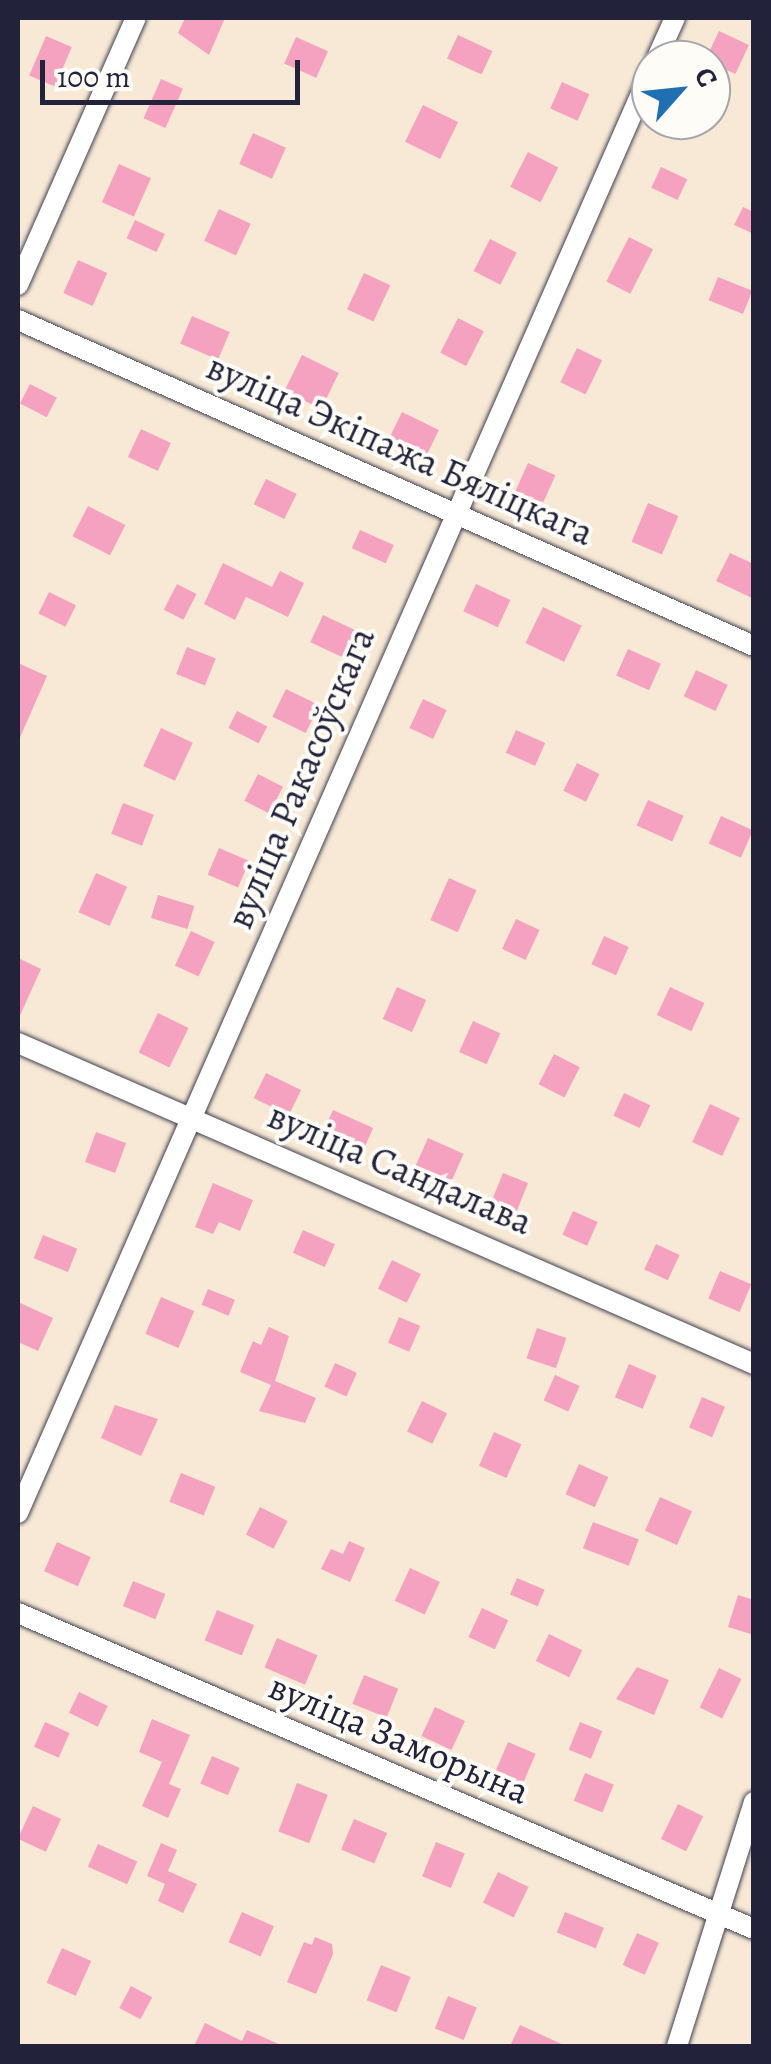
<!DOCTYPE html>
<meta charset="utf-8">
<style>
body{margin:0}
#map{position:relative;width:771px;height:2064px;overflow:hidden;background:#f7e9d5;font-family:Alegreya,serif}
div>[style]{position:absolute}
[style*='--x']{left:calc(var(--x)*1px);top:calc(var(--y)*1px);width:calc(var(--w)*1px);rotate:calc(var(--a)*1deg)}
.building>*{inset:0;background:#f5a2c0;transform-origin:0 0}
.roads{filter:drop-shadow(0 0 2px #424052) drop-shadow(0 0 2px #424052)}
.minor>*{height:20px;margin:-10px;padding:0 10px;transform-origin:10px;border-radius:10px;background:#fff}
span{translate:-50% -50%;white-space:nowrap;text-align:center;line-height:1.15;-webkit-text-stroke:8px #fdfcf7;paint-order:stroke}
.street-label{font-size:38px;color:#22223b}
.frame{position:absolute;inset:0;border:20px solid #22223b;pointer-events:none}
.north{position:absolute;left:631px;top:40px;width:100px;height:100px;box-sizing:border-box;background:#fdfcf7;border:2px solid #a5a5ac;border-radius:50%;rotate:63deg;font-size:28px;font-weight:700;line-height:40px;text-align:center;color:#22223b}
.north::after{content:'';display:block;margin:auto;width:35px;height:45px;background:#1f6fb2;clip-path:polygon(50% 0,100% 100%,50% 72%,0 100%)}
.scale{position:absolute;left:40px;top:60px;width:260px;height:45px;box-sizing:border-box;border:5px solid #22223b;border-top:0;padding-left:12px;font-size:30px;line-height:35px;white-space:nowrap;color:#22223b;-webkit-text-stroke:8px #fdfcf7;paint-order:stroke}
</style>
<div id="map">
<div class="building">
<div style="clip-path:polygon(185px 18px,225px 18px,209px 55px,178px 33px)"></div>
<div style="left:719px;top:31px;width:33px;height:32px;rotate:25deg"></div>
<div style="left:458px;top:35px;width:38px;height:26px;rotate:25deg"></div>
<div style="left:46px;top:36px;width:28px;height:43px;rotate:23deg"></div>
<div style="left:296px;top:37px;width:35px;height:29px;rotate:24deg"></div>
<div style="left:161px;top:79px;width:24px;height:43px;rotate:24deg"></div>
<div style="left:562px;top:82px;width:30px;height:29px;rotate:24deg"></div>
<div style="left:423px;top:105px;width:39px;height:41px;rotate:26deg"></div>
<div style="left:253px;top:133px;width:36px;height:34px;rotate:24deg"></div>
<div style="left:528px;top:152px;width:34px;height:39px;rotate:27deg"></div>
<div style="left:119px;top:164px;width:35px;height:42px;rotate:24deg"></div>
<div style="left:661px;top:167px;width:29px;height:23px;rotate:25deg"></div>
<div style="clip-path:polygon(743px 207px,754px 212px,754px 234px,734px 225px)"></div>
<div style="left:219px;top:209px;width:35px;height:35px;rotate:25deg"></div>
<div style="left:135px;top:220px;width:33px;height:20px;rotate:25deg"></div>
<div style="left:629px;top:237px;width:27px;height:50px;rotate:27deg"></div>
<div style="left:490px;top:239px;width:30px;height:36px;rotate:27deg"></div>
<div style="left:78px;top:260px;width:32px;height:36px;rotate:24deg"></div>
<div style="left:364px;top:273px;width:29px;height:40px;rotate:25deg"></div>
<div style="left:718px;top:277px;width:37px;height:25px;rotate:22deg"></div>
<div style="left:192px;top:316px;width:41px;height:30px;rotate:23deg"></div>
<div style="left:458px;top:318px;width:29px;height:39px;rotate:27deg"></div>
<div style="left:577px;top:348px;width:28px;height:38px;rotate:26deg"></div>
<div style="left:302px;top:355px;width:41px;height:40px;rotate:26deg"></div>
<div style="left:30px;top:384px;width:30px;height:22px;rotate:27deg"></div>
<div style="left:402px;top:412px;width:41px;height:28px;rotate:26deg"></div>
<div style="left:141px;top:429px;width:33px;height:31px;rotate:25deg"></div>
<div style="left:528px;top:463px;width:30px;height:32px;rotate:24deg"></div>
<div style="left:266px;top:479px;width:34px;height:28px;rotate:26deg"></div>
<div style="left:648px;top:503px;width:33px;height:42px;rotate:23deg"></div>
<div style="left:88px;top:506px;width:42px;height:34px;rotate:27deg"></div>
<div style="left:360px;top:530px;width:37px;height:20px;rotate:24deg"></div>
<div style="clip-path:polygon(730px 553px,754px 564px,754px 599px,716px 581px)"></div>
<div style="clip-path:polygon(223px 563px,272px 587px,280px 571px,304px 583px,288px 617px,246px 597px,235px 620px,204px 604px)"></div>
<div style="left:177px;top:584px;width:22px;height:29px;rotate:27deg"></div>
<div style="left:476px;top:584px;width:38px;height:30px;rotate:25deg"></div>
<div style="left:49px;top:592px;width:30px;height:24px;rotate:26deg"></div>
<div style="left:543px;top:607px;width:43px;height:40px;rotate:26deg"></div>
<div style="left:323px;top:615px;width:40px;height:30px;rotate:25deg"></div>
<div style="left:187px;top:647px;width:31px;height:29px;rotate:22deg"></div>
<div style="left:628px;top:649px;width:36px;height:29px;rotate:24deg"></div>
<div style="clip-path:polygon(18px 663px,47px 676px,18px 742px)"></div>
<div style="left:696px;top:670px;width:35px;height:29px;rotate:25deg"></div>
<div style="left:286px;top:689px;width:37px;height:31px;rotate:26deg"></div>
<div style="left:423px;top:699px;width:26px;height:32px;rotate:25deg"></div>
<div style="left:237px;top:711px;width:34px;height:19px;rotate:27deg"></div>
<div style="left:161px;top:728px;width:35px;height:42px;rotate:25deg"></div>
<div style="left:516px;top:730px;width:32px;height:25px;rotate:24deg"></div>
<div style="left:577px;top:763px;width:25px;height:31px;rotate:26deg"></div>
<div style="left:258px;top:774px;width:28px;height:30px;rotate:27deg"></div>
<div style="left:648px;top:800px;width:39px;height:28px;rotate:24deg"></div>
<div style="left:123px;top:803px;width:33px;height:33px;rotate:21deg"></div>
<div style="left:721px;top:816px;width:35px;height:30px;rotate:24deg"></div>
<div style="left:219px;top:848px;width:33px;height:29px;rotate:23deg"></div>
<div style="left:96px;top:873px;width:34px;height:43px;rotate:24deg"></div>
<div style="left:449px;top:878px;width:30px;height:46px;rotate:24deg"></div>
<div style="left:158px;top:895px;width:38px;height:24px;rotate:17deg"></div>
<div style="left:516px;top:919px;width:26px;height:33px;rotate:25deg"></div>
<div style="left:191px;top:931px;width:26px;height:38px;rotate:25deg"></div>
<div style="left:604px;top:936px;width:27px;height:31px;rotate:24deg"></div>
<div style="clip-path:polygon(18px 958px,41px 969px,18px 1020px)"></div>
<div style="left:397px;top:987px;width:32px;height:35px;rotate:24deg"></div>
<div style="left:670px;top:987px;width:38px;height:31px;rotate:25deg"></div>
<div style="left:158px;top:1013px;width:34px;height:44px;rotate:26deg"></div>
<div style="left:473px;top:1021px;width:30px;height:34px;rotate:24deg"></div>
<div style="left:554px;top:1054px;width:29px;height:34px;rotate:27deg"></div>
<div style="left:266px;top:1073px;width:39px;height:28px;rotate:26deg"></div>
<div style="left:624px;top:1093px;width:29px;height:25px;rotate:25deg"></div>
<div style="left:710px;top:1104px;width:33px;height:42px;rotate:25deg"></div>
<div style="left:333px;top:1110px;width:44px;height:26px;rotate:24deg"></div>
<div style="left:96px;top:1132px;width:32px;height:32px;rotate:20deg"></div>
<div style="left:428px;top:1138px;width:39px;height:34px;rotate:24deg"></div>
<div style="left:503px;top:1173px;width:27px;height:34px;rotate:22deg"></div>
<div style="clip-path:polygon(213px 1183px,253px 1200px,240px 1231px,219px 1222px,213px 1234px,195px 1227px)"></div>
<div style="left:573px;top:1211px;width:27px;height:26px;rotate:24deg"></div>
<div style="left:303px;top:1230px;width:35px;height:25px;rotate:24deg"></div>
<div style="left:43px;top:1235px;width:37px;height:25px;rotate:22deg"></div>
<div style="left:656px;top:1244px;width:26px;height:28px;rotate:25deg"></div>
<div style="left:392px;top:1260px;width:32px;height:32px;rotate:26deg"></div>
<div style="left:720px;top:1271px;width:34px;height:30px;rotate:23deg"></div>
<div style="left:208px;top:1289px;width:29px;height:17px;rotate:22deg"></div>
<div style="left:161px;top:1297px;width:36px;height:40px;rotate:23deg"></div>
<div style="clip-path:polygon(18px 1302px,53px 1318px,38px 1351px,18px 1342px)"></div>
<div style="left:399px;top:1317px;width:23px;height:28px;rotate:23deg"></div>
<div style="clip-path:polygon(269px 1327px,289px 1336px,275px 1381px,316px 1398px,305px 1423px,259px 1411px,271px 1385px,240px 1372px,253px 1341px,261px 1345px)"></div>
<div style="left:537px;top:1328px;width:31px;height:32px;rotate:19deg"></div>
<div style="left:335px;top:1363px;width:24px;height:26px;rotate:24deg"></div>
<div style="left:629px;top:1364px;width:30px;height:36px;rotate:23deg"></div>
<div style="left:555px;top:1375px;width:27px;height:28px;rotate:24deg"></div>
<div style="left:702px;top:1397px;width:25px;height:33px;rotate:23deg"></div>
<div style="left:422px;top:1401px;width:28px;height:34px;rotate:26deg"></div>
<div style="clip-path:polygon(115px 1405px,158px 1419px,141px 1456px,101px 1438px)"></div>
<div style="left:494px;top:1432px;width:30px;height:37px;rotate:24deg"></div>
<div style="left:579px;top:1464px;width:32px;height:33px;rotate:24deg"></div>
<div style="left:181px;top:1473px;width:37px;height:31px;rotate:22deg"></div>
<div style="left:660px;top:1497px;width:35px;height:37px;rotate:24deg"></div>
<div style="left:260px;top:1507px;width:31px;height:31px;rotate:27deg"></div>
<div style="left:593px;top:1522px;width:49px;height:28px;rotate:21deg"></div>
<div style="clip-path:polygon(349px 1541px,365px 1548px,350px 1582px,321px 1569px,331px 1549px,343px 1554px)"></div>
<div style="left:57px;top:1542px;width:37px;height:32px;rotate:24deg"></div>
<div style="left:410px;top:1568px;width:33px;height:36px;rotate:25deg"></div>
<div style="left:517px;top:1578px;width:30px;height:18px;rotate:23deg"></div>
<div style="left:133px;top:1581px;width:35px;height:27px;rotate:22deg"></div>
<div style="clip-path:polygon(738px 1595px,754px 1600px,754px 1635px,728px 1627px)"></div>
<div style="left:482px;top:1608px;width:29px;height:32px;rotate:25deg"></div>
<div style="left:217px;top:1610px;width:40px;height:33px;rotate:22deg"></div>
<div style="left:549px;top:1634px;width:37px;height:30px;rotate:26deg"></div>
<div style="left:277px;top:1638px;width:44px;height:32px;rotate:23deg"></div>
<div style="clip-path:polygon(637px 1667px,669px 1680px,654px 1715px,616px 1699px)"></div>
<div style="left:719px;top:1668px;width:25px;height:44px;rotate:26deg"></div>
<div style="left:364px;top:1675px;width:37px;height:31px;rotate:22deg"></div>
<div style="left:79px;top:1692px;width:32px;height:23px;rotate:26deg"></div>
<div style="left:435px;top:1707px;width:33px;height:32px;rotate:25deg"></div>
<div style="clip-path:polygon(152px 1719px,190px 1735px,169px 1784px,181px 1789px,168px 1818px,142px 1806px,162px 1762px,139px 1752px)"></div>
<div style="left:45px;top:1722px;width:27px;height:27px;rotate:24deg"></div>
<div style="left:580px;top:1722px;width:24px;height:30px;rotate:22deg"></div>
<div style="left:508px;top:1742px;width:30px;height:34px;rotate:23deg"></div>
<div style="left:212px;top:1756px;width:30px;height:30px;rotate:23deg"></div>
<div style="left:585px;top:1773px;width:31px;height:30px;rotate:22deg"></div>
<div style="left:297px;top:1783px;width:33px;height:52px;rotate:21deg"></div>
<div style="left:678px;top:1804px;width:28px;height:39px;rotate:26deg"></div>
<div style="left:33px;top:1806px;width:31px;height:36px;rotate:25deg"></div>
<div style="left:354px;top:1819px;width:36px;height:33px;rotate:23deg"></div>
<div style="left:436px;top:1842px;width:31px;height:37px;rotate:22deg"></div>
<div style="clip-path:polygon(161px 1843px,177px 1850px,168px 1871px,197px 1884px,183px 1913px,158px 1901px,165px 1884px,147px 1876px)"></div>
<div style="left:98px;top:1844px;width:43px;height:25px;rotate:24deg"></div>
<div style="left:498px;top:1872px;width:34px;height:34px;rotate:26deg"></div>
<div style="left:242px;top:1912px;width:35px;height:33px;rotate:24deg"></div>
<div style="left:565px;top:1912px;width:42px;height:22px;rotate:22deg"></div>
<div style="left:637px;top:1933px;width:24px;height:35px;rotate:24deg"></div>
<div style="clip-path:polygon(315px 1937px,332px 1944px,333px 1954px,316px 1994px,287px 1982px,304px 1942px,312px 1945px)"></div>
<div style="left:62px;top:1948px;width:32px;height:38px;rotate:24deg"></div>
<div style="left:381px;top:1965px;width:32px;height:38px;rotate:22deg"></div>
<div style="left:131px;top:1986px;width:24px;height:25px;rotate:28deg"></div>
<div style="left:448px;top:1996px;width:31px;height:35px;rotate:22deg"></div>
<div style="clip-path:polygon(205px 2023px,242px 2041px,247px 2030px,283px 2046px,194px 2046px)"></div>
<div style="clip-path:polygon(520px 2025px,566px 2046px,510px 2046px)"></div>
</div>
<div class="roads">
<div class="minor">
<div style="--x:656;--y:60;--w:46;--a:-65.7"></div>
<div style="--x:18;--y:285;--w:292;--a:-66.2"></div>
<div style="--x:18;--y:320;--w:805;--a:23.89"></div>
<div style="--x:18;--y:1043;--w:803;--a:23.56"></div>
<div style="--x:18;--y:1513;--w:1575;--a:-66.3"></div>
<div style="--x:18;--y:1613;--w:801;--a:23.24"></div>
<div style="--x:677;--y:2046;--w:256;--a:-72.5"></div>
</div>
</div>
<div class="street-label">
<span style="left:400px;top:450px;rotate:24deg">вуліца Экіпажа Бяліцкага</span>
<span style="left:301px;top:778px;rotate:-67deg">вуліца Ракасоўскага</span>
<span style="left:400px;top:1169px;rotate:23deg">вуліца Сандалава</span>
<span style="left:399px;top:1739px;rotate:23deg">вуліца Заморына</span>
</div>
<div class="frame"></div>
<div class="north">С</div>
<div class="scale">100 m</div>
</div>
